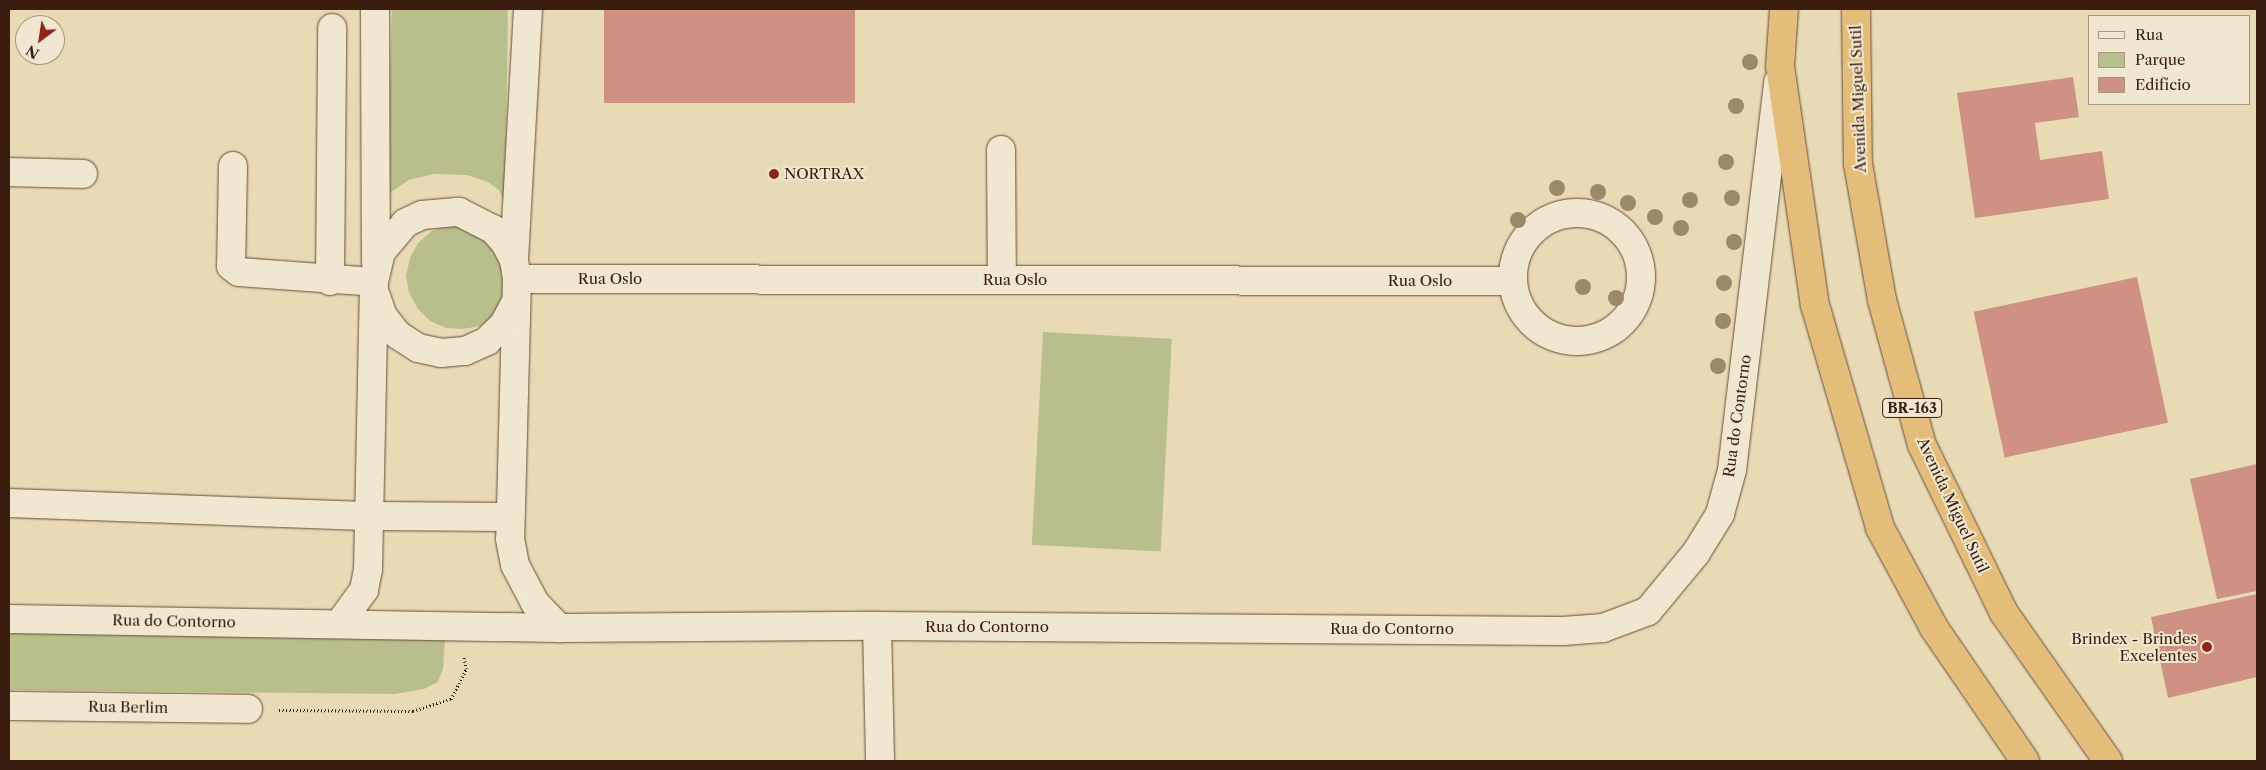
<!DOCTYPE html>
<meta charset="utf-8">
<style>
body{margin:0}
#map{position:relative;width:2266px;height:770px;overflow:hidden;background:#e9dab6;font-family:"Libre Caslon Text",serif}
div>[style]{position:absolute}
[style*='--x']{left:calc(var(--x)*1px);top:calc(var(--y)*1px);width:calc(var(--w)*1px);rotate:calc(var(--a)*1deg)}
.green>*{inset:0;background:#b9bf8c;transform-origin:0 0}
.building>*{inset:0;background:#cf9183;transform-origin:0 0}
.path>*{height:3px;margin-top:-1.5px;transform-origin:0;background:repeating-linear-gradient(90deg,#3a1d0f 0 1px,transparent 0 3.5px)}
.roads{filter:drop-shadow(0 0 1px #664c39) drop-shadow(0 0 1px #664c39)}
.minor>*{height:28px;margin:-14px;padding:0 14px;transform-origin:14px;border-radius:14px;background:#f1e7d0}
.minor>.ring{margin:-14px;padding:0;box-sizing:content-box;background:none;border:28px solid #f1e7d0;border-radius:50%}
.highway>*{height:28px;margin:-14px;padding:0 14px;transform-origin:14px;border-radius:14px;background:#e4bd7b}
.trees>*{width:16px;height:16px;margin:-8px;border-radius:50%;background:#9a896b}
.dots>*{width:14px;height:14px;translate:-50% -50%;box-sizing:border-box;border:2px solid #f1e7d0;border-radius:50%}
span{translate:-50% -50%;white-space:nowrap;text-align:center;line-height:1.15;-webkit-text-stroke:4px #f1e7d0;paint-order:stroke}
.shield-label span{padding:1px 4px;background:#f1e7d0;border:1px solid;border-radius:4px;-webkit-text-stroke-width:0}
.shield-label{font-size:14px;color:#3a1d0f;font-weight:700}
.street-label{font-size:15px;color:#3a1d0f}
.poi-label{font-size:15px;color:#3a1d0f}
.left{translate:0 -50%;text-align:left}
.right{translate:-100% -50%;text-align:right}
.frame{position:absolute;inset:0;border:10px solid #3a1d0f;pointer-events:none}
.legend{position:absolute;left:2088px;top:15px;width:162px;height:90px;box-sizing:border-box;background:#f1e7d0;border:1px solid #a89683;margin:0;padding:6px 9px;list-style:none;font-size:15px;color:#3a1d0f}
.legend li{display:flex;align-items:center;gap:10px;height:25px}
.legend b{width:25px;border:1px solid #a89683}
.north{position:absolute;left:15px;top:15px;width:50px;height:50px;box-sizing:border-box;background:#f1e7d0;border:1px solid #a89683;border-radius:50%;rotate:211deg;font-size:14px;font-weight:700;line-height:20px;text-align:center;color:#3a1d0f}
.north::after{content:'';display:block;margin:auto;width:18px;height:22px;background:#8f2418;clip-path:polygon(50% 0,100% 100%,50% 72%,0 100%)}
</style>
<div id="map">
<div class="green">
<div style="clip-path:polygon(392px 9px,508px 9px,505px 204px,499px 190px,488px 182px,467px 175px,434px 174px,409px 180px,386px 195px)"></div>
<div style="clip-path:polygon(449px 225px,467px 225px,498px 241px,511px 288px,494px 317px,480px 326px,463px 329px,446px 328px,430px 321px,418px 309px,409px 293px,406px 276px,410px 258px,418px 243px,432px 231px)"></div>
<div style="left:1043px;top:332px;width:129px;height:213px;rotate:3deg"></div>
<div style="clip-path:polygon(9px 631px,445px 639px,443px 669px,438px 682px,424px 689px,395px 694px,9px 690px)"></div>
</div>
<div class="building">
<div style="left:604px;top:9px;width:251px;height:94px"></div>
<div style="clip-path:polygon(2073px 77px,2079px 117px,2035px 123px,2040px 160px,2102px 151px,2109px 199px,1975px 218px,1957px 93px)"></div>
<div style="left:2137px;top:277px;width:149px;height:167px;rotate:78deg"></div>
<div style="clip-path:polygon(2257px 464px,2257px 591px,2217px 599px,2190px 479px)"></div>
<div style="clip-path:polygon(2257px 594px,2257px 677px,2168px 698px,2151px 617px)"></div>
</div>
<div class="path">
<div style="--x:279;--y:710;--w:134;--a:0.4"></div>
<div style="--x:413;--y:711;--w:40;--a:-18"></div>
<div style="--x:451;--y:699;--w:34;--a:-63"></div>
<div style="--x:466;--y:669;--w:13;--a:-99"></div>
</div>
<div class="roads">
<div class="minor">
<div style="--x:375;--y:9;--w:253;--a:89.8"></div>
<div style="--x:528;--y:9;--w:251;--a:93.2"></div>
<div style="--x:514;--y:260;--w:19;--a:81"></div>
<div style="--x:517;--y:279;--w:260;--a:91.5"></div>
<div style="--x:510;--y:539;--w:26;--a:79"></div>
<div style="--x:515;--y:565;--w:43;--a:62.2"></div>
<div style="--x:535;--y:603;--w:35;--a:46"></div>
<div style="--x:1001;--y:150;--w:130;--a:89.6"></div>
<div style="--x:233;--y:166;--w:100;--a:91.1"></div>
<div style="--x:231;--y:266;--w:10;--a:37"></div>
<div style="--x:239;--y:272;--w:135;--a:4.2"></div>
<div style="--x:9;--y:172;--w:74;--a:1.5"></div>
<div class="ring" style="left:1513px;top:213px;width:100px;height:100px"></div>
<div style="--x:517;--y:279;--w:996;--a:0.12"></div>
<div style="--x:330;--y:281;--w:253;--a:-89.5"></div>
<div style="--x:376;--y:296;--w:21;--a:71"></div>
<div style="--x:383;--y:316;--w:24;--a:52"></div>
<div style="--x:398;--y:335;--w:24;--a:33"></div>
<div style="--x:418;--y:348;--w:24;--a:12"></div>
<div style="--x:441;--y:353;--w:24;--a:-5"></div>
<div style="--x:465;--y:351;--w:24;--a:-24"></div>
<div style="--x:487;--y:341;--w:24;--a:-45"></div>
<div style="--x:504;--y:324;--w:24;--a:-62"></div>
<div style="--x:9;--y:503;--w:362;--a:2.1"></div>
<div style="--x:371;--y:516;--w:139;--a:0.4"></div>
<div style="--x:9;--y:619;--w:550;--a:0.94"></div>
<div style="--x:559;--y:628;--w:318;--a:-0.4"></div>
<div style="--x:877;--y:626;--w:686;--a:0.42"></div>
<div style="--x:1563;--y:631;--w:40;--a:-4.3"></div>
<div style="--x:1603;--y:628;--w:48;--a:-20.7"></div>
<div style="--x:1648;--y:611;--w:75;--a:-50.4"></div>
<div style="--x:1696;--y:553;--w:46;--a:-58.4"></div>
<div style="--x:1720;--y:514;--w:46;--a:-74.7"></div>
<div style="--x:1732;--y:470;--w:391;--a:-83.2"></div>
<div style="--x:340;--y:623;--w:41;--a:-54"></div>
<div style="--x:364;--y:590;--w:20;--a:-79"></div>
<div style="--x:368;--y:570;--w:288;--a:-88.8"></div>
<div style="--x:374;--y:282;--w:31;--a:-77"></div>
<div style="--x:381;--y:252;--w:38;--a:-50"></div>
<div style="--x:405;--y:223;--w:19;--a:-25"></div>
<div style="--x:422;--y:215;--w:37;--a:-5"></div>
<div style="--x:459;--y:212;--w:38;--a:27"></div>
<div style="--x:493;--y:229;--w:18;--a:49"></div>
<div style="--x:505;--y:243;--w:19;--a:62"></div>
<div style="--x:877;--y:626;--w:135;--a:88.7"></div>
<div style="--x:9;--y:706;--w:239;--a:0.7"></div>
</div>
<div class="highway">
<div style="--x:1784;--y:9;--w:57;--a:94"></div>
<div style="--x:1780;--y:66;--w:242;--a:81.7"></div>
<div style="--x:1815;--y:305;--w:232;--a:73.7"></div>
<div style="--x:1880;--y:528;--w:114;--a:61.6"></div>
<div style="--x:1934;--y:628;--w:161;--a:55.6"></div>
<div style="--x:1856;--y:9;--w:155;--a:89.3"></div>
<div style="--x:1858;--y:164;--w:138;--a:80"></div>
<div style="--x:1882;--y:300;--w:150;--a:74.6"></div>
<div style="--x:1922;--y:445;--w:187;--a:64"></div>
<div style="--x:2004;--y:613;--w:181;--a:54.9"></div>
</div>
</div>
<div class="trees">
<div style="left:1750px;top:62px"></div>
<div style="left:1736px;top:106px"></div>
<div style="left:1726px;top:162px"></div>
<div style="left:1557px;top:188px"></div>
<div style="left:1598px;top:192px"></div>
<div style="left:1732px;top:198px"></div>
<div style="left:1690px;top:200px"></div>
<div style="left:1628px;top:203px"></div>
<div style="left:1655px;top:217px"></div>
<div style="left:1518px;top:220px"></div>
<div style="left:1681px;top:228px"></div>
<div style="left:1734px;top:242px"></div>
<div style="left:1724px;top:283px"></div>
<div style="left:1583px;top:287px"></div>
<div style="left:1616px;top:298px"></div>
<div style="left:1723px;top:321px"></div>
<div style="left:1718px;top:366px"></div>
</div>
<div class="dots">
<div style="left:774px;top:174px;background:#8f2418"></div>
<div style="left:2207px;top:647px;background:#8f2418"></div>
</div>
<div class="shield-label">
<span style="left:1912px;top:408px">BR-163</span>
</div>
<div class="street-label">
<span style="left:1858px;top:99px;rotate:-92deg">Avenida Miguel Sutil</span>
<span style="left:610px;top:279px">Rua Oslo</span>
<span style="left:1015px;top:280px">Rua Oslo</span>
<span style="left:1420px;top:281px">Rua Oslo</span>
<span style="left:1737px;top:416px;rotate:-82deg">Rua do Contorno</span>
<span style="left:1953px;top:505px;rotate:65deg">Avenida Miguel Sutil</span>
<span style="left:174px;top:621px;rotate:1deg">Rua do Contorno</span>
<span style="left:987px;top:627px">Rua do Contorno</span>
<span style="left:1392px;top:629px">Rua do Contorno</span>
<span style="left:128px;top:707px;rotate:1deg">Rua Berlim</span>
</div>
<div class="poi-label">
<span class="left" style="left:784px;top:174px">NORTRAX</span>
<span class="right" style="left:2197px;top:647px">Brindex - Brindes<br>Excelentes</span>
</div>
<div class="frame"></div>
<ul class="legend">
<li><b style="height:6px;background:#f1e7d0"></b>Rua</li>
<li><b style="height:14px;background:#b9bf8c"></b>Parque</li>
<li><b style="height:14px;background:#cf9183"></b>Edifício</li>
</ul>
<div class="north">N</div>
</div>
